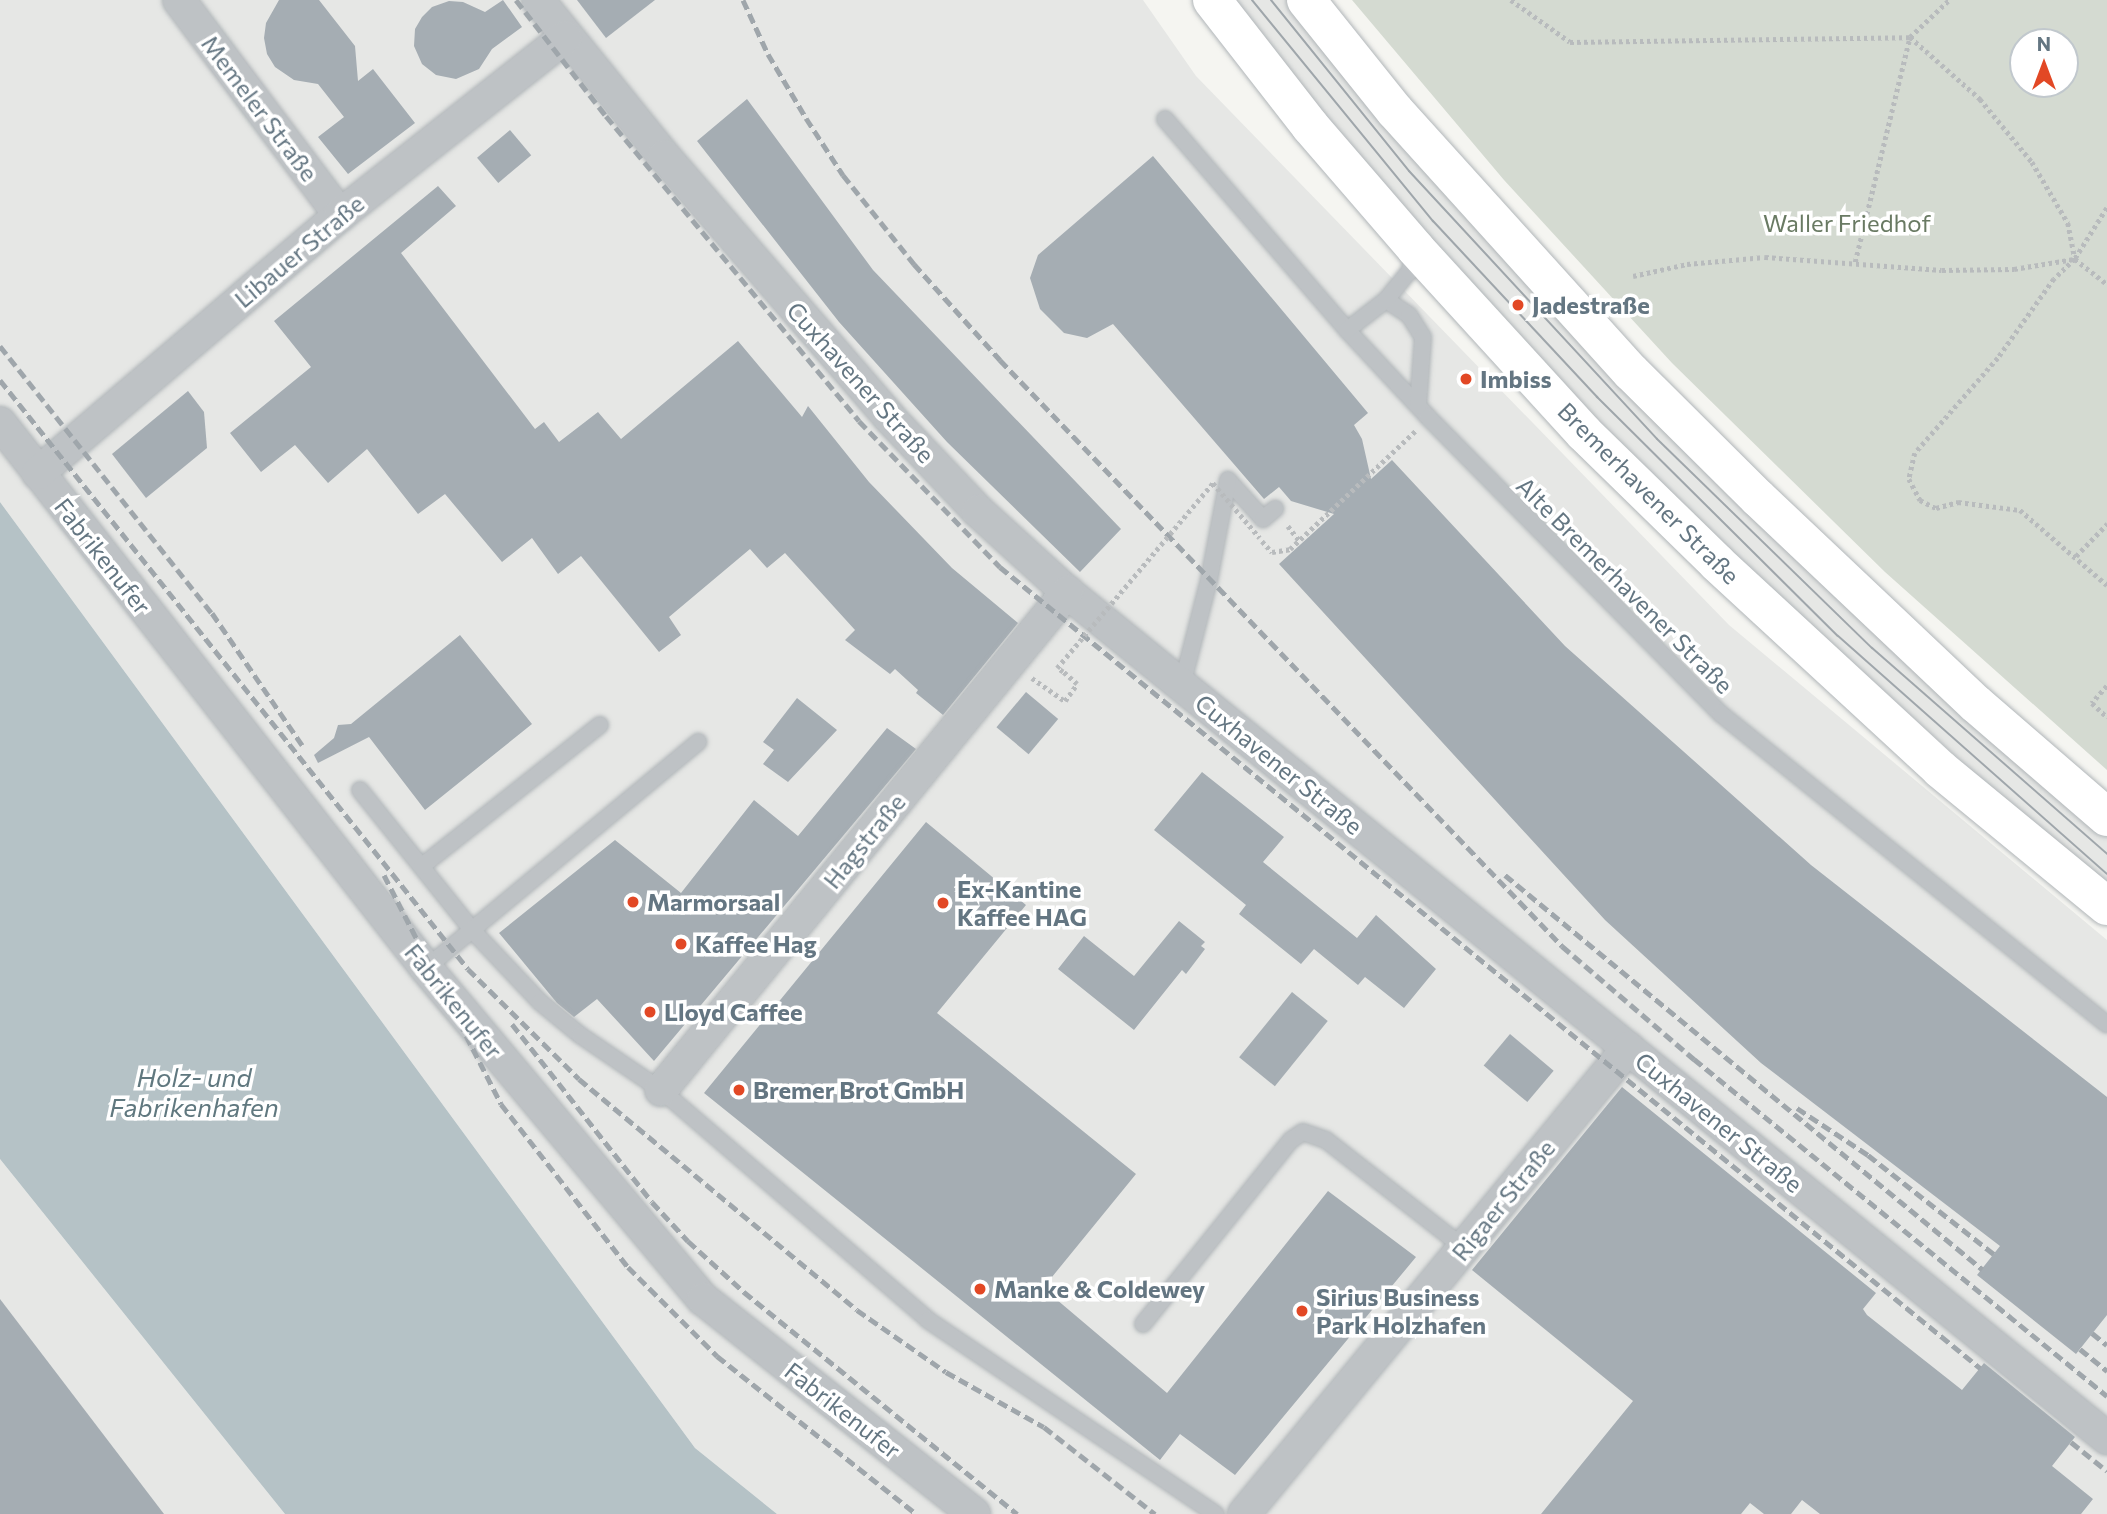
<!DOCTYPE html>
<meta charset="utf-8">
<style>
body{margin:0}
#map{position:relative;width:2107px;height:1514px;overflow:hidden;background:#f5f5f1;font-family:Commissioner,sans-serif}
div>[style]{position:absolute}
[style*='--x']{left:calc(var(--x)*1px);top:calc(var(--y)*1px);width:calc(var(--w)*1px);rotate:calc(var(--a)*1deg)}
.built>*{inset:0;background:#e6e7e5}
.green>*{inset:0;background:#d4dad1}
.water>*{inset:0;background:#b5c2c6}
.building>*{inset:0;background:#a5adb3;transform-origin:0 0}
.path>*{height:4.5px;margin-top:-2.25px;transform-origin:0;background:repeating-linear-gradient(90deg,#b8bbbd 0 3.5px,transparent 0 7px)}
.roads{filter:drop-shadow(0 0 2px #b1b6b9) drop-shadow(0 0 2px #b1b6b9)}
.lane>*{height:16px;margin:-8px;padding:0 8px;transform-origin:8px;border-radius:8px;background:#bec2c5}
.street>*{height:32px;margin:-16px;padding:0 16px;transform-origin:16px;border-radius:16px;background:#bec2c5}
.primary>*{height:38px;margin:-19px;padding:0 19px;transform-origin:19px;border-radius:19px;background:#fff}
.tram>*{height:2px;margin:-1px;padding:0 1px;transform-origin:1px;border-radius:1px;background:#9fa6ab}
.rail>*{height:5px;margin-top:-2.5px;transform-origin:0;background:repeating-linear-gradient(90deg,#9fa6ab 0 10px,transparent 0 15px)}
.path-bridge>*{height:4.5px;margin-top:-2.25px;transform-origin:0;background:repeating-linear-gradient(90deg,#b8bbbd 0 3.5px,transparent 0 7px)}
.dots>*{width:19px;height:19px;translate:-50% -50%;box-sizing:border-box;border:4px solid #fff;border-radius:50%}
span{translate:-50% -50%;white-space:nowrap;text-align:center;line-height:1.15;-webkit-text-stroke:7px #fff;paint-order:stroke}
.street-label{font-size:24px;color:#647682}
.park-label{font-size:24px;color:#697a63}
.poi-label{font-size:24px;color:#647682;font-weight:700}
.left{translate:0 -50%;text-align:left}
.water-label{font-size:26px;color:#60787f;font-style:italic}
.north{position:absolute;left:2009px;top:28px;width:70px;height:70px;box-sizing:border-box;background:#fff;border:2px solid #c1c8cd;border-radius:50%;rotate:0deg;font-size:19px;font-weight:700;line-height:28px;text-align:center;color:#647682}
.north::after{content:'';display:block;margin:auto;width:24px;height:32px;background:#e24825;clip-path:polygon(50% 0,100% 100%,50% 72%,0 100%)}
</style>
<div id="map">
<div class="built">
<div style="clip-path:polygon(0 0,1143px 0,1196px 76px,1729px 625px,2107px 940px,2107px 1514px,777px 1514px,695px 1448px,0 502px)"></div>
<div style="clip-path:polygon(1229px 0,1288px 0,1935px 686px,2107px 836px,2107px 894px,1663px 490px,1490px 310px)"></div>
<div style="clip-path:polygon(0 1159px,285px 1514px,0 1514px)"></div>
</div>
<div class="green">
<div style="clip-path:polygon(evenodd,1352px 0,2107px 0,2107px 770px,1885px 572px,1672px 363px,1504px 180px,1352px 0,2065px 42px,2065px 84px,2023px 84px,2023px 42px,2065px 42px)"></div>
</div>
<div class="water">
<div style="clip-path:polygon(0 502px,695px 1448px,777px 1514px,285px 1514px,0 1159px)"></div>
</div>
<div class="building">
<div style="clip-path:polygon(279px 0,319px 0,355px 46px,358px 81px,373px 69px,415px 123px,348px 174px,318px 137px,344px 117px,318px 84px,294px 80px,275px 67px,267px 54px,264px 38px,266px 23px)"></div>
<div style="clip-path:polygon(503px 0,522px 27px,492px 49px,479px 69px,456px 79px,436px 75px,422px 64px,414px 46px,415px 29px,422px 17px,432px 7px,449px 1px,463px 2px,485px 12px)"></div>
<div style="clip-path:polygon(577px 0,655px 0,606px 38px)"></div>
<div style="clip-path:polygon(747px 99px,873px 270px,1121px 529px,1080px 572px,947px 442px,839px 322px,697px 141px)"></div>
<div style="left:510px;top:130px;width:33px;height:43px;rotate:50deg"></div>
<div style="clip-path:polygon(1153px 156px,1368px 413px,1354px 425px,1362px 439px,1371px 479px,1392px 460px,1565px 646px,1811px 865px,2107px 1097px,2107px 1315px,2076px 1354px,1977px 1275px,2000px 1246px,1761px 1063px,1605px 920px,1279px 564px,1334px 514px,1291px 501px,1279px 487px,1264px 499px,1113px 324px,1087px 338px,1064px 333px,1040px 309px,1030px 278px,1038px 255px)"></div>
<div style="clip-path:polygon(438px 186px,456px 206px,401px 253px,535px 429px,544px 422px,559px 442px,598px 412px,621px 439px,738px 341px,802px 417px,808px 406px,869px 482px,952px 568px,1018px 623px,943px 715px,916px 693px,918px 690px,895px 669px,890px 674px,845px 640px,855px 630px,785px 553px,767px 568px,750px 549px,669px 617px,681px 635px,659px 652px,581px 556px,558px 574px,532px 538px,502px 562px,445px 494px,418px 514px,367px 449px,328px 483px,295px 445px,261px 472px,230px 433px,311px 367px,274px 321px)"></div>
<div style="clip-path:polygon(188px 391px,204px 412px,207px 448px,146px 498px,112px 454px)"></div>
<div style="clip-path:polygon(460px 635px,532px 724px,425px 810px,369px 737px,318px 763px,314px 755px,334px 738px,338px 725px,351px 724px)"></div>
<div style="left:1026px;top:692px;width:42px;height:46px;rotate:40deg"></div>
<div style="clip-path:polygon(797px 698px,837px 730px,788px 782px,763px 764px,774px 750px,763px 742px)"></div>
<div style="clip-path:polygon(887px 728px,916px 749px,654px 1061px,597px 999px,574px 1017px,557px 1003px,499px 933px,615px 840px,681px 893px,754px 800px,798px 836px)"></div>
<div style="clip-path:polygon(1202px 772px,1284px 837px,1263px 862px,1357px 938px,1376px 915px,1436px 969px,1404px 1008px,1365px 977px,1358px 985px,1314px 949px,1301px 964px,1239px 914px,1246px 905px,1154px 830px)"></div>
<div style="clip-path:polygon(926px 822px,1026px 905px,937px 1013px,1136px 1174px,1043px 1288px,1167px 1393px,1328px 1191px,1416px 1257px,1235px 1475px,1180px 1434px,1160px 1460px,704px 1093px)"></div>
<div style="clip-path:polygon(1179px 921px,1205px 942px,1201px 946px,1205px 949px,1186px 974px,1182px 970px,1134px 1030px,1058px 969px,1084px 936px,1134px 976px)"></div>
<div style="left:1292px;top:992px;width:46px;height:84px;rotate:39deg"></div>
<div style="left:1510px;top:1034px;width:57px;height:41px;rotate:40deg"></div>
<div style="clip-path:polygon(1622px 1087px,1876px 1293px,1863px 1309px,1867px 1315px,1962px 1390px,1984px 1363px,2075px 1437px,2052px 1466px,2093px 1499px,2081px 1514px,1820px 1514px,1802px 1500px,1791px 1514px,1764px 1514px,1750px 1503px,1741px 1514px,1541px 1514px,1633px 1401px,1472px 1270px)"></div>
<div style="clip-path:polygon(0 1299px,164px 1514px,0 1514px)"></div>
</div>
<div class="path">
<div style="--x:1511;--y:0;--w:72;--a:35.4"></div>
<div style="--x:1570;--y:42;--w:340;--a:-0.8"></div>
<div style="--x:1910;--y:37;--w:94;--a:41.5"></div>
<div style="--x:1980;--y:99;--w:82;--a:50.5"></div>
<div style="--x:2032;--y:162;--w:71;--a:59.5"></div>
<div style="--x:2068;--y:223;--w:37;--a:79"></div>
<div style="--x:2075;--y:259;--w:41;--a:38"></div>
<div style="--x:2107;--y:208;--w:60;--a:122.1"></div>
<div style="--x:2075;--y:259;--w:29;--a:136"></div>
<div style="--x:2054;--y:279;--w:97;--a:125.3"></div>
<div style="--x:1998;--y:358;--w:126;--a:131.1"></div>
<div style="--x:1915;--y:453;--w:27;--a:103"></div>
<div style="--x:1909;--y:479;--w:24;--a:62"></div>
<div style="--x:1920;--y:500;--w:18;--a:27"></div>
<div style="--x:1936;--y:508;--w:23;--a:-15"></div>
<div style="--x:1958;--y:502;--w:63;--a:7.4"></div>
<div style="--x:2020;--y:510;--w:115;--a:40.8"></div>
<div style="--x:1855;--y:262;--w:232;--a:-76.3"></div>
<div style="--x:1910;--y:37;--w:54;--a:-43.5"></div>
<div style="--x:1633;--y:276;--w:55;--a:-12.5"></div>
<div style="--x:1687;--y:264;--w:78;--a:-5.1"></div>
<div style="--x:1765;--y:257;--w:177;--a:4.2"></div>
<div style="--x:1942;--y:270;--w:72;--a:-0.8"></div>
<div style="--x:2014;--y:269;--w:61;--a:-9.5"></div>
<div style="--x:1288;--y:526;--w:18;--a:52"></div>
<div style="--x:1262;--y:541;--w:15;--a:48"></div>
<div style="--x:1272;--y:552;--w:18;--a:-9"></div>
<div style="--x:1290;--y:549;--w:172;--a:-43.3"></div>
<div style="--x:2076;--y:556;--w:45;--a:-45.9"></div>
<div style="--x:1032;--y:678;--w:40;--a:34.9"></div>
<div style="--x:1065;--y:701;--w:21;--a:-55"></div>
<div style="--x:1077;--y:684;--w:18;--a:-139"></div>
<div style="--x:2107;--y:686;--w:23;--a:131"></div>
<div style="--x:2092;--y:703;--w:21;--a:43"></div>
</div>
<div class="roads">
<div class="lane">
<div style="--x:1165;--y:119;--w:279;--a:49.2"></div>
<div style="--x:1347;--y:330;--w:119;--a:47"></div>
<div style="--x:1428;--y:417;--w:417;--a:45.4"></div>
<div style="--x:1721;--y:714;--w:495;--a:38.8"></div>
<div style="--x:1386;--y:300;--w:27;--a:33"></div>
<div style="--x:1409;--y:315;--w:26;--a:58"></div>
<div style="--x:1423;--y:337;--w:69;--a:94.1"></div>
<div style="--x:1347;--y:330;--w:49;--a:-37.6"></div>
<div style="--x:1386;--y:300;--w:36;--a:-51"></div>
<div style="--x:1409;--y:272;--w:22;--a:-72"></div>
<div style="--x:1228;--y:480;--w:52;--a:48.1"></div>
<div style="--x:1263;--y:519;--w:16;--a:-40"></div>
<div style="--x:1182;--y:685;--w:108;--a:-75.6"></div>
<div style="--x:1209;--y:580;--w:102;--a:-79.2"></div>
<div style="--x:360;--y:790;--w:179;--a:51.3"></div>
<div style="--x:472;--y:930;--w:99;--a:46.6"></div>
<div style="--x:540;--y:1002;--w:52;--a:39.5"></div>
<div style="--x:580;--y:1035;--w:98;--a:34.2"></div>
<div style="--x:661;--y:1090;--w:352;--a:40.7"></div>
<div style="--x:928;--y:1320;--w:347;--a:34"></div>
<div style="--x:422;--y:866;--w:227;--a:-38.4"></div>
<div style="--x:426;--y:968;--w:354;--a:-39.7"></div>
<div style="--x:1143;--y:1324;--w:236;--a:-51.2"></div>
<div style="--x:1291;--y:1140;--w:14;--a:-34"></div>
<div style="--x:1303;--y:1132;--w:24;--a:19"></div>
<div style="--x:1326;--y:1140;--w:175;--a:38"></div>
</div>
<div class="street">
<div style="--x:179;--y:0;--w:269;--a:53.2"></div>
<div style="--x:538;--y:0;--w:201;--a:51.1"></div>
<div style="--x:664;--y:156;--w:345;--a:49.2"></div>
<div style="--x:889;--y:417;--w:129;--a:46.6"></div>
<div style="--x:978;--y:511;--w:120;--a:42.3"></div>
<div style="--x:1067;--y:592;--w:1341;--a:39.13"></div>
<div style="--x:0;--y:423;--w:692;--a:51.99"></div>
<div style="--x:426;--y:968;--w:432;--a:50.1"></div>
<div style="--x:703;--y:1299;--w:346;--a:38.4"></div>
<div style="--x:38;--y:473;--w:397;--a:-40.5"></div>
<div style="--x:340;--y:215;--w:287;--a:-38.3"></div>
<div style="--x:661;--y:1090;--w:643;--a:-50.81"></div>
<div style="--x:1244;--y:1514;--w:604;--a:-50.51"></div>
</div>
<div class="primary">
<div style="--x:1212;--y:0;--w:160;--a:52.1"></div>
<div style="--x:1310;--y:126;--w:162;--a:49.2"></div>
<div style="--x:1416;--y:249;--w:249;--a:47.6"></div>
<div style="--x:1584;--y:433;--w:186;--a:44.3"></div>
<div style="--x:1717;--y:563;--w:304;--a:42.7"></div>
<div style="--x:1940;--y:769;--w:216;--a:39.4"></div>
<div style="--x:1306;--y:0;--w:142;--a:51.3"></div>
<div style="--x:1395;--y:111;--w:352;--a:47.9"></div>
<div style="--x:1631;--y:372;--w:179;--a:44.8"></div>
<div style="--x:1758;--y:498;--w:300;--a:43.4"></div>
<div style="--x:1976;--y:704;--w:173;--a:40.8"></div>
</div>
</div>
<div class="tram">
<div style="--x:1252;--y:0;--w:286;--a:50.7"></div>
<div style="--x:1433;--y:221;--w:241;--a:47"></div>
<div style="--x:1597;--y:397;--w:339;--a:44.8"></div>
<div style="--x:1838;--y:636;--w:359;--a:41.5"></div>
<div style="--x:1271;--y:0;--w:220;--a:51.1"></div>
<div style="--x:1409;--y:171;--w:365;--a:47.2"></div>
<div style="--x:1657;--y:439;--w:300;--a:44.2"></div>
<div style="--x:1872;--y:648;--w:313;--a:41.2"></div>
</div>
<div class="rail">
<div style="--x:516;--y:0;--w:147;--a:52.2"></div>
<div style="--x:606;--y:116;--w:396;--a:50.3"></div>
<div style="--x:859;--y:421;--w:203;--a:46"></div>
<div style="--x:1000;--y:567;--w:1266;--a:39.26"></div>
<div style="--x:743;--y:0;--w:60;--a:65.2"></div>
<div style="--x:768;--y:54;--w:74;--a:59.3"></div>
<div style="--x:806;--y:118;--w:68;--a:57"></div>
<div style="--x:843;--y:175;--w:114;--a:51.4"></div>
<div style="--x:914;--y:264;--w:129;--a:48.1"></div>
<div style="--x:1000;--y:360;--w:812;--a:46.2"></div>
<div style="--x:1562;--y:946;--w:174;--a:40.6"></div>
<div style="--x:1694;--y:1059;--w:533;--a:39.21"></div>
<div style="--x:0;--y:346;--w:341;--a:51.6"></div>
<div style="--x:212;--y:613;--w:160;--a:55.7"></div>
<div style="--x:0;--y:380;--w:752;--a:51.53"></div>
<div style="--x:468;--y:969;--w:156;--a:44.7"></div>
<div style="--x:579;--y:1079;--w:361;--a:39.7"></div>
<div style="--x:857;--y:1310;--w:108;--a:34.9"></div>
<div style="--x:946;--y:1372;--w:112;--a:29.3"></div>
<div style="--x:1044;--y:1427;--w:141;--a:38.1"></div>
<div style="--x:384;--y:875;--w:257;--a:62.9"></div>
<div style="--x:501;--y:1104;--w:207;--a:52.1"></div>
<div style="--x:628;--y:1267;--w:126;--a:45"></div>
<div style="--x:717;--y:1356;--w:254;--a:38.4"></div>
<div style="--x:1505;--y:875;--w:619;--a:39.56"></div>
<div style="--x:512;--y:1024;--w:226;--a:51.8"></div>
<div style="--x:652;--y:1202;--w:53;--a:47.3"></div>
<div style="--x:688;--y:1241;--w:76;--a:42.3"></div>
<div style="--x:744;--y:1292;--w:352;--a:39.1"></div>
<div style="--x:1797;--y:1108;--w:85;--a:33.5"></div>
<div style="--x:1868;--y:1155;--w:160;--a:38.2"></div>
<div style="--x:2092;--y:1333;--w:19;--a:39"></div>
<div style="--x:2080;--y:1349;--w:35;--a:39"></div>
<div style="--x:2071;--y:1442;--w:46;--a:38.9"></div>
</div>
<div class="path-bridge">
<div style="--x:1063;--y:672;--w:7;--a:-146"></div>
<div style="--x:1057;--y:668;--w:242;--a:-49.9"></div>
<div style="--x:1213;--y:483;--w:72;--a:49.5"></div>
</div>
<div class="dots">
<div style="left:1518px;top:305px;background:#e24825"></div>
<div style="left:1466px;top:379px;background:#e24825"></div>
<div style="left:633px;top:902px;background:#e24825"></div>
<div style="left:943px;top:903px;background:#e24825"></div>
<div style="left:681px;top:944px;background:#e24825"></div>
<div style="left:650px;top:1012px;background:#e24825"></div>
<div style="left:739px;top:1090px;background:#e24825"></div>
<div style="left:980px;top:1289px;background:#e24825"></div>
<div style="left:1302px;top:1311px;background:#e24825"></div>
</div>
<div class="street-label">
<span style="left:260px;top:108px;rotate:53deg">Memeler Straße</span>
<span style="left:299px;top:251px;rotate:-40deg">Libauer Straße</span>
<span style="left:861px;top:382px;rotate:48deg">Cuxhavener Straße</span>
<span style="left:1649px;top:493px;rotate:45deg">Bremerhavener Straße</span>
<span style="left:103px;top:556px;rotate:52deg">Fabrikenufer</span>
<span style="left:1625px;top:585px;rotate:45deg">Alte Bremerhavener Straße</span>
<span style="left:1279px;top:764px;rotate:39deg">Cuxhavener Straße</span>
<span style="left:864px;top:841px;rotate:-51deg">Hagstraße</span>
<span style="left:454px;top:1001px;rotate:51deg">Fabrikenufer</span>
<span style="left:1719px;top:1122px;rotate:39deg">Cuxhavener Straße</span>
<span style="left:1503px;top:1200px;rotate:-51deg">Rigaer Straße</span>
<span style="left:843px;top:1410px;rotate:38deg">Fabrikenufer</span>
</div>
<div class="park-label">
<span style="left:1847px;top:223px">Waller Friedhof</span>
</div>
<div class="poi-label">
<span class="left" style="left:1532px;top:305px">Jadestraße</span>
<span class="left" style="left:1480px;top:379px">Imbiss</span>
<span class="left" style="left:957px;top:903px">Ex-Kantine<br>Kaffee HAG</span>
<span class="left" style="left:647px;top:902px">Marmorsaal</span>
<span class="left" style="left:695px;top:944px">Kaffee Hag</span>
<span class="left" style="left:664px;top:1012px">Lloyd Caffee</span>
<span class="left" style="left:753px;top:1090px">Bremer Brot GmbH</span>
<span class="left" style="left:994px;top:1289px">Manke &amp; Coldewey</span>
<span class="left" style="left:1316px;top:1311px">Sirius Business<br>Park Holzhafen</span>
</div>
<div class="water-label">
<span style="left:194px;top:1092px">Holz- und<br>Fabrikenhafen</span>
</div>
<div class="north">N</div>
</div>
